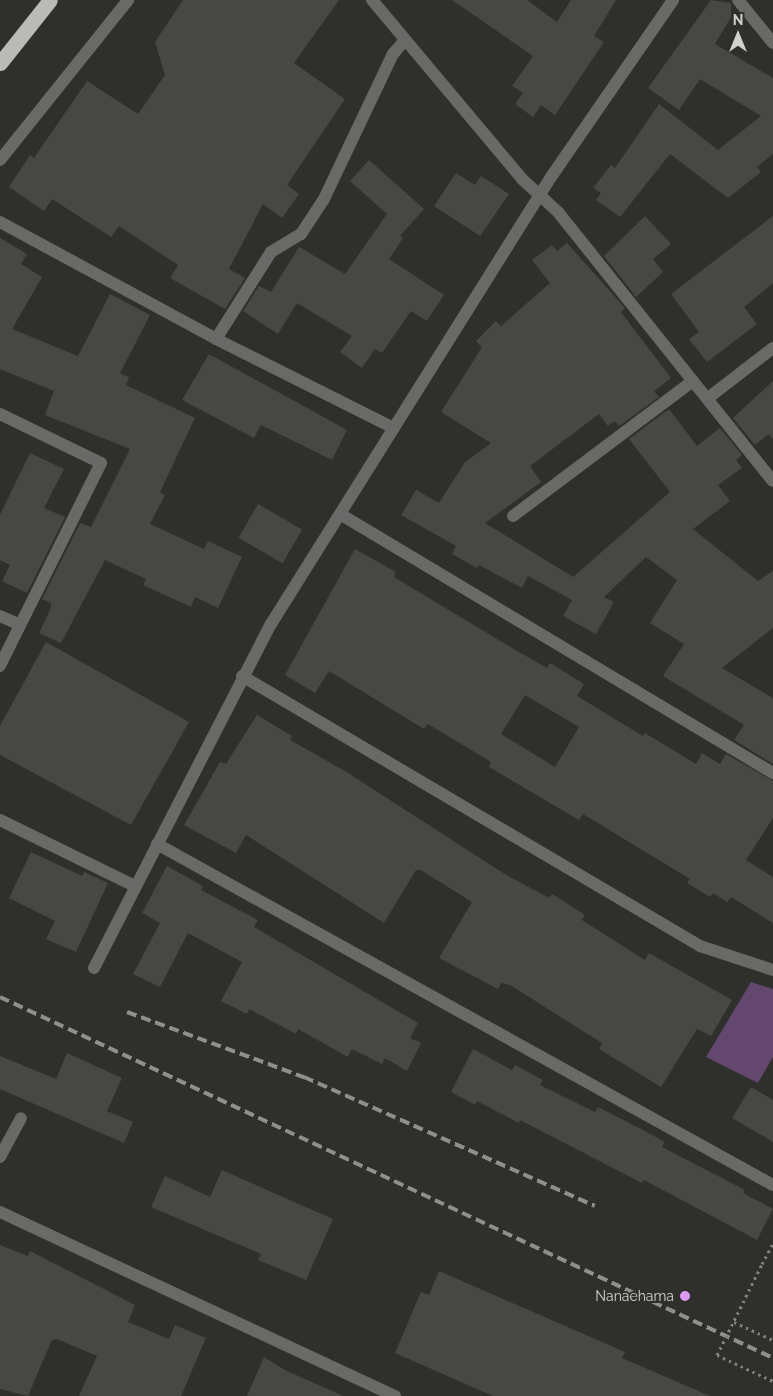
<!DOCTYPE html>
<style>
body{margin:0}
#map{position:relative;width:773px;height:1396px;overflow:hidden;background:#2f2f2c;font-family:Raleway,sans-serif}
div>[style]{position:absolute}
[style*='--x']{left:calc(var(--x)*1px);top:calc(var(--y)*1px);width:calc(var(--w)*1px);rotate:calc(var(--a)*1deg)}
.green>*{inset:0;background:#64476e}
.building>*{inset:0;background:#474744;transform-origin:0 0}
.path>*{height:3px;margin-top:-1.5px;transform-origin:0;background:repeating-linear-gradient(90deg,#828280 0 2.5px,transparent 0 6.5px)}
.minor>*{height:12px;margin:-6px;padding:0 6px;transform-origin:6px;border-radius:6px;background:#696968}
.highway>*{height:15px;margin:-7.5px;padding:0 7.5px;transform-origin:7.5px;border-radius:7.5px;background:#babab6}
.rail>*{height:4px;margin-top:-2px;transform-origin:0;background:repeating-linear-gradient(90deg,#8f908e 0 10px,transparent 0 15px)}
.path-bridge>*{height:3px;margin-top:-1.5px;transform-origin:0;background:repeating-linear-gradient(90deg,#828280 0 2.5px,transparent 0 6.5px)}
.dots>*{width:14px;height:14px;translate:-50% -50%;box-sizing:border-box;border:2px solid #2f2f2c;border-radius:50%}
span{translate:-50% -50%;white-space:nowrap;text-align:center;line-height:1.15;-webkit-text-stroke:4px #2f2f2c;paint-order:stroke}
.poi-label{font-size:14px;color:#d1d2d0}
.right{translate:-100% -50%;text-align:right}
.north{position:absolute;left:713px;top:10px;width:50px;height:50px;-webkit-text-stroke:4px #2f2f2c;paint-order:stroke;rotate:0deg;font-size:14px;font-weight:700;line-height:20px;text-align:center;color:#d1d2d0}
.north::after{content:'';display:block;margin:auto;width:18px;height:22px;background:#d1d2d0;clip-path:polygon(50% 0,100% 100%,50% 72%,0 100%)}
</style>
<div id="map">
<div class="green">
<div style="clip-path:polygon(751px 982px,773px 989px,773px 1057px,758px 1083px,706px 1057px)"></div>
</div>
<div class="building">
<div style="clip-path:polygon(183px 0,339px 0,294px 63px,345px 99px,287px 185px,299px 194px,282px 218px,263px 204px,229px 269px,245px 278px,225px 309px,170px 278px,178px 265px,119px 226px,111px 237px,52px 199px,44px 211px,9px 187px,30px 155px,34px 158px,87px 81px,138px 114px,165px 75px,155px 42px)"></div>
<div style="clip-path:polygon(452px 0,527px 0,557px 22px,571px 0,616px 0,594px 36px,604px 42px,555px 115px,541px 105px,533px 117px,515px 104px,523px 93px,512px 86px,533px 56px)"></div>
<div style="clip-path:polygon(711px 0,731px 3px,731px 17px,715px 44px,773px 78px,773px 154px,757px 167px,761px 172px,728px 198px,670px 154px,620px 217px,596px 200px,601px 193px,593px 188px,611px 165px,615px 168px,659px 104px,718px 150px,761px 116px,700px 79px,679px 110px,648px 88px)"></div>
<div style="clip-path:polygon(369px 160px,424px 209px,400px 236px,403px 238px,389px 259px,444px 295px,427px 321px,411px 311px,382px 353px,375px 349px,362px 368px,340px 352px,352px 336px,297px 303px,278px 334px,243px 311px,259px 286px,271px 292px,299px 247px,345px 274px,387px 214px,350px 181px)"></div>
<div style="clip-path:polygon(456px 173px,475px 185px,481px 176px,509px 194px,480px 236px,434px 206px)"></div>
<div style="clip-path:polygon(645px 216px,671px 244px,653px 259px,663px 272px,636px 297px,604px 256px)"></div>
<div style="clip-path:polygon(773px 216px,773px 283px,744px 307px,757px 324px,707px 362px,689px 339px,699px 332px,671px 294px)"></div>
<div style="clip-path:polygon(0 238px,27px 254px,21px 264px,42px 277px,12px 329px,78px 356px,110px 294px,150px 315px,120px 373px,129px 377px,126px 385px,195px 418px,160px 492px,165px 495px,150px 524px,204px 549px,208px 541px,242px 557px,218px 608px,195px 597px,191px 607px,143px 585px,146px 579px,105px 560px,61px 643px,39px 633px,51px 608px,51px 603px,42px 599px,80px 523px,91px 527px,130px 449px,45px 415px,54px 391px,0 369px)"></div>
<div style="clip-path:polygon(567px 243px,625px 308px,621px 312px,671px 378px,654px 391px,659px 397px,619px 426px,615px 421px,608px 426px,599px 414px,530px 466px,541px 482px,485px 523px,573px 577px,670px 492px,629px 439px,669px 409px,697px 446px,720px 428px,742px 455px,736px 460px,742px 468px,718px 485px,730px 501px,693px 529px,758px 581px,773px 571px,773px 628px,722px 668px,773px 698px,773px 764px,734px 740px,744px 725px,663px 676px,684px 644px,650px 623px,677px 580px,646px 557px,604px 597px,614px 602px,596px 634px,563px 616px,572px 600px,528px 576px,522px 588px,479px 565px,477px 568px,452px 554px,456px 546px,401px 515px,416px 490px,439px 503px,465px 462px,491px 443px,441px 412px,482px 347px,476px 341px,496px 321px,501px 326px,550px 283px,532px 260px,552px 245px,557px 251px)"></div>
<div style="clip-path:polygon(209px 354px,347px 430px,332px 460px,261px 425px,254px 438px,182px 400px)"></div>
<div style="clip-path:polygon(773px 381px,773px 439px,769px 434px,755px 445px,733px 418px)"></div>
<div style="clip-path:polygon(30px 453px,64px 469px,44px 508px,65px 517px,27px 593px,2px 581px,10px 565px,0 560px,0 515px)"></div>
<div style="left:258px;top:504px;width:51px;height:39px;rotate:30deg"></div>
<div style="clip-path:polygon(evenodd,355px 549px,396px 572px,394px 577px,512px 648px,547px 668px,550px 663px,584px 684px,577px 696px,643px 736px,645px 733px,696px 764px,702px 753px,720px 764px,726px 754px,773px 781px,773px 818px,746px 860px,773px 877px,773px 923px,731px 897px,727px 902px,713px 893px,710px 897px,687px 883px,690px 879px,583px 814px,579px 820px,489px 767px,491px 762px,428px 724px,424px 729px,329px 671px,315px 693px,285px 675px,355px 549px,525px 695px,579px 727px,555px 767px,501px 734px,525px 695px)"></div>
<div style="clip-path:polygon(46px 642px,189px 722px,131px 825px,0 755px,0 726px)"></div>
<div style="clip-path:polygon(257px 715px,292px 736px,290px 740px,345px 771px,503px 873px,549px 898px,552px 894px,585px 915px,582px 920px,645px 960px,649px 953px,732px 1000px,711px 1036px,697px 1029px,661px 1087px,599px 1049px,602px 1043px,510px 985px,501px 983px,498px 989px,439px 958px,472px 902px,421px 870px,416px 870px,384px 923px,246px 835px,236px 853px,184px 825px,220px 762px,226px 764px)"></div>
<div style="clip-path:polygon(31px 852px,82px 876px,84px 872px,108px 883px,76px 952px,46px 939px,55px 921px,9px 898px)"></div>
<div style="clip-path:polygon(167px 866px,203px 886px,201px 890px,258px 920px,254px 927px,418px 1023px,410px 1038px,421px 1043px,407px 1071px,385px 1058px,382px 1064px,352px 1049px,348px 1057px,298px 1029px,296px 1034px,249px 1009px,247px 1014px,221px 1001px,242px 962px,188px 933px,160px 987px,133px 974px,160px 923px,142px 913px)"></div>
<div style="clip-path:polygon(473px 1049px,512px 1070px,515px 1065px,543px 1080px,540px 1085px,595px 1112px,598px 1107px,641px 1129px,665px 1142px,662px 1147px,745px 1190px,743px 1193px,773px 1209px,757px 1240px,644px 1180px,642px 1183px,520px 1120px,519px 1123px,477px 1101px,475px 1105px,451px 1092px)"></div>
<div style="clip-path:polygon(67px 1053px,122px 1078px,107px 1111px,133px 1122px,124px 1143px,0 1089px,0 1056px,56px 1079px)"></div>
<div style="clip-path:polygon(751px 1087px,773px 1100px,773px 1142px,732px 1118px)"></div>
<div style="clip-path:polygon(222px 1170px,333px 1219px,306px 1280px,258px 1260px,261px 1254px,151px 1207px,165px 1176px,210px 1197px)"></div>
<div style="clip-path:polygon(0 1245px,28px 1256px,30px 1251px,135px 1305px,128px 1322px,169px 1339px,175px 1325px,206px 1338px,181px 1396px,79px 1396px,97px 1356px,57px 1339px,52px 1340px,28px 1396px,0 1389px)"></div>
<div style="clip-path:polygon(439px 1271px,625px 1352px,622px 1358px,710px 1396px,493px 1396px,395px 1353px,421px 1292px,429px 1295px)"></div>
<div style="clip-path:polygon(264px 1357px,285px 1370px,343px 1396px,247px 1396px)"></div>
</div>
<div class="path">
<div style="--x:762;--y:1264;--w:24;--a:-62"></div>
<div style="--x:734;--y:1322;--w:43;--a:24.8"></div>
<div style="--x:717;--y:1355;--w:62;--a:24.9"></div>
</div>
<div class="minor">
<div style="--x:372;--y:0;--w:234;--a:50"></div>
<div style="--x:522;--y:179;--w:49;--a:42.5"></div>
<div style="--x:558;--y:212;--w:344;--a:51.4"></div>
<div style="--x:738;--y:0;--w:55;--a:50.9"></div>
<div style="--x:0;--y:160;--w:205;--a:-51.3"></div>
<div style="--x:0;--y:222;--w:246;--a:28.4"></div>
<div style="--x:216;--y:339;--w:199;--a:26.6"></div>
<div style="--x:216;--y:339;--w:103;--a:-57.7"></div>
<div style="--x:271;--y:252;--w:35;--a:-31"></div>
<div style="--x:301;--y:234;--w:42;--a:-56.7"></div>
<div style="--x:324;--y:199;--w:161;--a:-64.6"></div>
<div style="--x:393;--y:54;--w:18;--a:-49"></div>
<div style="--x:708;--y:398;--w:82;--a:-37.6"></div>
<div style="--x:0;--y:414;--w:112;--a:25.9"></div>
<div style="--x:101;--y:463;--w:227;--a:116.5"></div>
<div style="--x:340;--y:514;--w:505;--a:30.89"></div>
<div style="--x:513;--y:516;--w:225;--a:-36.9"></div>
<div style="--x:0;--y:616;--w:22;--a:24"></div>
<div style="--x:242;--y:676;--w:532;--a:30.52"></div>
<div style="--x:700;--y:946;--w:77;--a:18.2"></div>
<div style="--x:0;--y:820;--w:150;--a:26.1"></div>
<div style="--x:157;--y:844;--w:704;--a:28.97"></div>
<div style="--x:94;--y:968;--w:387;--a:-62.8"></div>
<div style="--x:271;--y:624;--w:527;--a:-57.94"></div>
<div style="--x:551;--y:177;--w:215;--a:-55.4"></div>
<div style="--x:0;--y:1157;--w:44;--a:-61.7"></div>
<div style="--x:0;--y:1212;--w:436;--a:25"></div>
</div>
<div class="highway">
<div style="--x:0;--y:63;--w:80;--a:-51.6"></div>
</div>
<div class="rail">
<div style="--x:0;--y:997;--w:853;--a:25.03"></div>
<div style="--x:127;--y:1012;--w:189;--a:20.2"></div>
<div style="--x:304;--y:1077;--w:318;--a:23.9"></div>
</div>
<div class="path-bridge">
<div style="--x:717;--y:1355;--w:102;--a:-63.7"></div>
</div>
<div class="dots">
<div style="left:685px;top:1296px;background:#dd99f3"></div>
</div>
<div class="poi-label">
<span class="right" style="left:674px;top:1296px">Nanaehama</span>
</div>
<div class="north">N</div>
</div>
